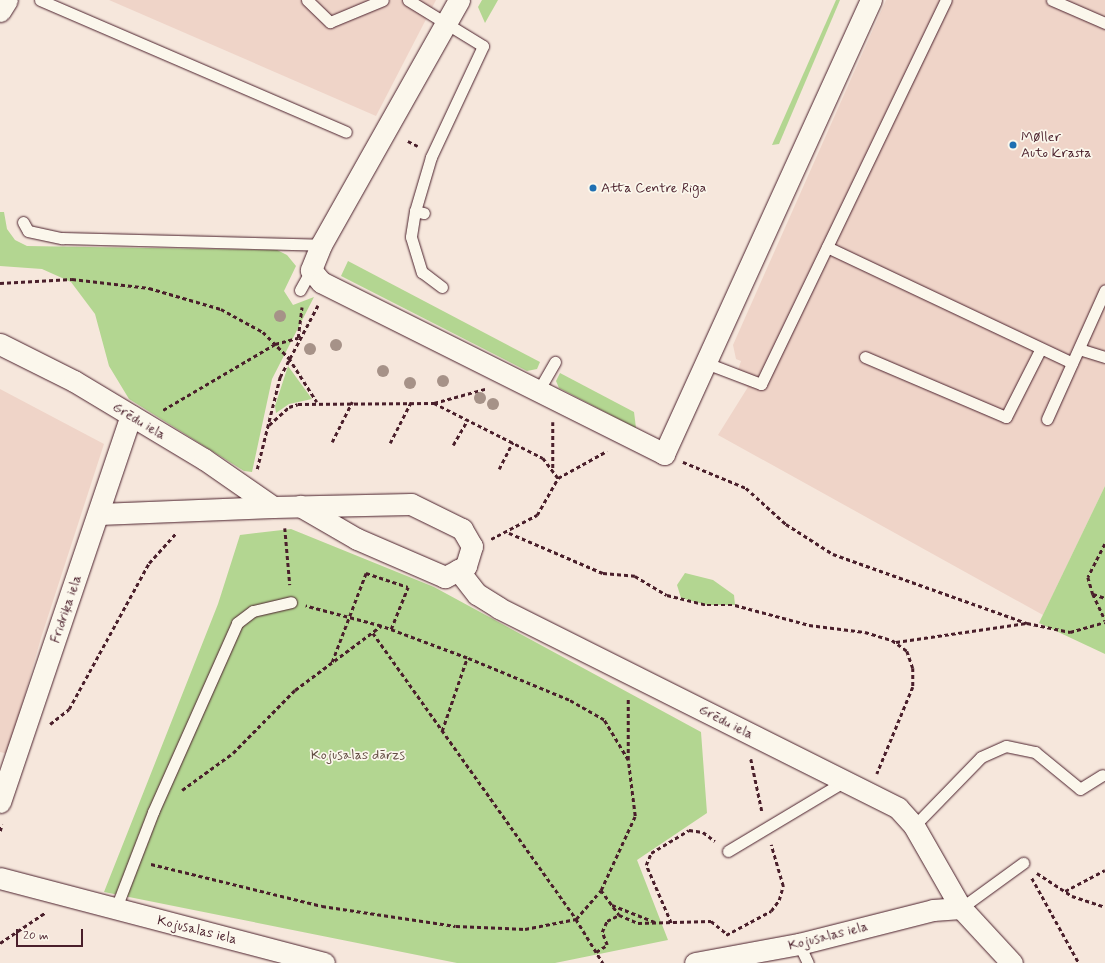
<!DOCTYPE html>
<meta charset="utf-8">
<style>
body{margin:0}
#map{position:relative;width:1105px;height:963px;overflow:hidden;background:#f6e7dc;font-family:Mynerve,sans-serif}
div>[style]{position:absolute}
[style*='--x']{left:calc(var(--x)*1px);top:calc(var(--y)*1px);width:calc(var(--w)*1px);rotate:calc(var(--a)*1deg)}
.built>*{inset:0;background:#efd4c8}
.green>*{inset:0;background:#b3d691}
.path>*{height:2.5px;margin-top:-1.25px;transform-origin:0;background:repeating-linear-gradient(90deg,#4a1f2b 0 4px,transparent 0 7px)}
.roads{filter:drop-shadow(0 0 1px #4a1f2b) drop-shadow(0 0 1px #4a1f2b)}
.lane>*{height:11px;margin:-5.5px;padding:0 5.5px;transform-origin:5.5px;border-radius:5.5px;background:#fbf7ec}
.street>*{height:21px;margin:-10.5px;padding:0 10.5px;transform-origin:10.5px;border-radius:10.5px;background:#fbf7ec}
.trees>*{width:12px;height:12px;margin:-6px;border-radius:50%;background:#a69288}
.dots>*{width:11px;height:11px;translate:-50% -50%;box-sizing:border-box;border:2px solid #fbf7ec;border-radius:50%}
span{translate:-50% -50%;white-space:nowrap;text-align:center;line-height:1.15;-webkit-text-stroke:3.5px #fbf7ec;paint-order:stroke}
.poi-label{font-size:14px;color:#4a1f2b}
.left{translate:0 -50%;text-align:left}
.street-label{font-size:14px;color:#4a1f2b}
.park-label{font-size:14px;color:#644d44}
.scale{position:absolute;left:16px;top:929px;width:67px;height:18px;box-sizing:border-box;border:2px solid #4a1f2b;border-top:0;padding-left:5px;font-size:12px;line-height:14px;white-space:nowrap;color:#4a1f2b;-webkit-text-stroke:3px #fbf7ec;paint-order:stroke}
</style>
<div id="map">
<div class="built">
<div style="clip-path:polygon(109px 0,436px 0,376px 116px)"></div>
<div style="clip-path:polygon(886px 0,1105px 0,1105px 486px,1043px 615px,718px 435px,748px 387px,735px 379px,741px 361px,736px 359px,733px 345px)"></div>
<div style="clip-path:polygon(0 389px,104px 444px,41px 638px,8px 754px,0 752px)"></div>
</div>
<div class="green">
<div style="clip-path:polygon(482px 0,498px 0,485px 23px,478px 7px)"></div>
<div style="clip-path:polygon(836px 0,840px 0,779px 144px,772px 145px)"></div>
<div style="clip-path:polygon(0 212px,4px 212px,7px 229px,15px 240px,27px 246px,277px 250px,287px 255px,296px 266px,284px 291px,293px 305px,314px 297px,272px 379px,252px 472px,244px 471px,129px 399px,109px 366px,95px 314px,71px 282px,42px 269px,0 266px)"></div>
<div style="clip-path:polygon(348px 261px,540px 362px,537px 369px,527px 371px,341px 276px)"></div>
<div style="clip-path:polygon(288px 366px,312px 399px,289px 404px,276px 413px,275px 406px)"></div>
<div style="clip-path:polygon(560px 373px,634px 412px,636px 428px,559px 388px,556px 381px)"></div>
<div style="clip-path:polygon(1105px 486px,1105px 654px,1039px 623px)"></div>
<div style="clip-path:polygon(291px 529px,434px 587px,701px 732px,707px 813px,637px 860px,668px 940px,555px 963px,457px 963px,104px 892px,218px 604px,240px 535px)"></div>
<div style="clip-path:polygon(685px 573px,713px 580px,734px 595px,735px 605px,707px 605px,681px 598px,677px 585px)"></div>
</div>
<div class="path">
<div style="--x:408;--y:141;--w:11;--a:27"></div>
<div style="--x:0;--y:283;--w:72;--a:-3.2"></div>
<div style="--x:72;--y:279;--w:78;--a:6.7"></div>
<div style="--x:149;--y:288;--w:75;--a:16.3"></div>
<div style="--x:221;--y:309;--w:48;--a:28.7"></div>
<div style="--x:263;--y:332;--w:37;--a:45"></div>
<div style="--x:289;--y:358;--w:52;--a:57.5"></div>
<div style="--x:434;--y:403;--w:53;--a:-15.4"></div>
<div style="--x:163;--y:410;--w:130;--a:-30.5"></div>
<div style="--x:275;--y:344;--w:24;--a:-15"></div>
<div style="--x:298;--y:338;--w:31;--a:-83"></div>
<div style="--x:553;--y:422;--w:49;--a:90"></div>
<div style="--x:269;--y:425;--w:27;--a:-42"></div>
<div style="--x:289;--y:407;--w:9;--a:-18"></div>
<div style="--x:298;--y:404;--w:136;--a:-0.4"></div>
<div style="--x:434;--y:403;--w:122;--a:26.8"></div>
<div style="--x:543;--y:458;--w:25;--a:53"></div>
<div style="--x:558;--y:478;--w:56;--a:-28.9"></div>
<div style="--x:332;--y:442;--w:45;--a:-63.4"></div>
<div style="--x:390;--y:443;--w:46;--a:-62.9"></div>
<div style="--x:453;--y:445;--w:30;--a:-60"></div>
<div style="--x:683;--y:462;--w:68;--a:22.4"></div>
<div style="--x:746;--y:488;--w:54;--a:42"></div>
<div style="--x:786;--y:524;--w:56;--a:32.6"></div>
<div style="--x:833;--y:554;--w:206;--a:19.6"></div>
<div style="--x:1027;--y:623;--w:44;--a:11.8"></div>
<div style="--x:1070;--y:632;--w:36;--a:-16"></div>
<div style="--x:257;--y:469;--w:95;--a:-76"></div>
<div style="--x:280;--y:377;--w:81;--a:-62.2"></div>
<div style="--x:499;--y:469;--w:30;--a:-63"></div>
<div style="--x:285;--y:528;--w:57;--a:85"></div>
<div style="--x:509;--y:533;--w:102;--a:23.1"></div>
<div style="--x:603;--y:573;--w:32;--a:5"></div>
<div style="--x:635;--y:576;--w:37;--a:31"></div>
<div style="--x:667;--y:595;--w:41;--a:14"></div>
<div style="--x:707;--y:605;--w:28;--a:0"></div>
<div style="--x:735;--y:605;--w:77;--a:15.1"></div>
<div style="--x:809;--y:625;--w:56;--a:7.1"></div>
<div style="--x:865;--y:632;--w:28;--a:17"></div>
<div style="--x:892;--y:640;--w:19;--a:36"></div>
<div style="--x:907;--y:651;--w:18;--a:71"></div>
<div style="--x:913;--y:668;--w:19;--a:90"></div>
<div style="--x:913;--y:687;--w:94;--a:112.5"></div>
<div style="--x:491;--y:539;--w:52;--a:-27.6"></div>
<div style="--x:537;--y:515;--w:43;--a:-60.4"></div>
<div style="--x:1105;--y:544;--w:37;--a:117"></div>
<div style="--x:1088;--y:577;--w:18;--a:74"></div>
<div style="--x:1093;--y:594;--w:13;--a:18"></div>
<div style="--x:1093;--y:594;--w:29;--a:65"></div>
<div style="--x:391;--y:629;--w:45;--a:-68"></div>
<div style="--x:373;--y:633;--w:351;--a:54.6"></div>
<div style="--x:576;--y:919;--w:52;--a:58.5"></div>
<div style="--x:896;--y:642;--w:132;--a:-8.3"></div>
<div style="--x:332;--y:662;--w:95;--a:-69.1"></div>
<div style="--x:366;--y:573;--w:44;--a:18.4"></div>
<div style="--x:50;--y:724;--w:24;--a:-38"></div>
<div style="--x:69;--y:709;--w:166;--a:-61.3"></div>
<div style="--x:149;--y:563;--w:40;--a:-48"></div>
<div style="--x:442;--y:731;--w:77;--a:-71.1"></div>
<div style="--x:751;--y:759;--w:53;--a:78.1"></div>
<div style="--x:628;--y:760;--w:63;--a:-90"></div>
<div style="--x:182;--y:790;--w:63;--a:-36"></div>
<div style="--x:233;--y:753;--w:88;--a:-45.5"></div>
<div style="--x:295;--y:690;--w:107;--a:-36.7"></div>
<div style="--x:0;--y:831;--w:7;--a:-74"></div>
<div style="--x:151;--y:864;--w:176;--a:13.8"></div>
<div style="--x:322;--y:906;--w:135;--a:8.5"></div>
<div style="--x:456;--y:926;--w:69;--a:2.5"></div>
<div style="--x:525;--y:929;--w:52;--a:-11.1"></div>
<div style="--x:576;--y:919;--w:38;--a:-49"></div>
<div style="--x:601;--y:890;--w:81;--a:-65.3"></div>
<div style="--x:635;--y:816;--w:56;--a:-97.1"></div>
<div style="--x:628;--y:760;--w:47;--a:-121"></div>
<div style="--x:604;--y:720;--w:40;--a:-150.3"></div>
<div style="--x:569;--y:700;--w:110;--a:-157.6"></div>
<div style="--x:467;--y:658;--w:92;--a:-159.6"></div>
<div style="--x:381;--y:626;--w:78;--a:-165.1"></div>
<div style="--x:1037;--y:873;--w:42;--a:33.3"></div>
<div style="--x:1072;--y:896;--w:35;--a:18"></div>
<div style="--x:1032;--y:878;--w:97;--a:61.1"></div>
<div style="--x:601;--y:890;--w:31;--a:54"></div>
<div style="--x:619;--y:915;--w:21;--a:23"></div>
<div style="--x:638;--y:923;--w:73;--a:-1.6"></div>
<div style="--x:711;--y:921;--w:19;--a:39"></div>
<div style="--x:1065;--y:891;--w:45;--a:-27.7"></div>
<div style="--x:612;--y:905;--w:46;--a:21.6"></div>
<div style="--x:671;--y:923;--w:63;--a:-113.3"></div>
<div style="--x:646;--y:865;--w:13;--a:-67"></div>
<div style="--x:651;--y:853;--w:44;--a:-31.2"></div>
<div style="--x:689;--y:830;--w:14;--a:8"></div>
<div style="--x:703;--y:832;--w:15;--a:37"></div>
<div style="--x:726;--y:935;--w:51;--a:-28.1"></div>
<div style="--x:771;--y:911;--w:14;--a:-54"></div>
<div style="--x:779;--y:900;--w:15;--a:-74"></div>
<div style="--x:783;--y:886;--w:43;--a:-106.3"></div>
<div style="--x:0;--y:943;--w:55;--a:-34"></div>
<div style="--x:596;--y:952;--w:13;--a:-32"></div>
<div style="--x:607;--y:945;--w:14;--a:-111"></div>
<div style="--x:602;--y:932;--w:12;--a:-66"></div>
<div style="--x:607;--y:921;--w:13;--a:-27"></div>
</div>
<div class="roads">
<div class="lane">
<div style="--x:40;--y:0;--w:333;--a:23.3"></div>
<div style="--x:307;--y:0;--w:32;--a:44"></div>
<div style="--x:330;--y:22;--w:57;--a:-22.5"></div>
<div style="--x:408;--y:0;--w:88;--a:31.5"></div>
<div style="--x:483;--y:46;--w:123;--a:115.1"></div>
<div style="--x:431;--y:157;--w:56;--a:106.5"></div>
<div style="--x:415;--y:211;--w:9;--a:13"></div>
<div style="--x:1052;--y:0;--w:58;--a:23.5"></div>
<div style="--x:415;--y:211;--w:26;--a:99"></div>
<div style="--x:411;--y:237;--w:37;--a:73"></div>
<div style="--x:422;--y:272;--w:25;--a:37"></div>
<div style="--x:23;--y:222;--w:10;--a:61"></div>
<div style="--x:28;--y:231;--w:35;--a:12"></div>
<div style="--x:62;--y:238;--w:259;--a:1.5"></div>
<div style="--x:827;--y:247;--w:271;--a:25.3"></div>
<div style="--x:300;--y:290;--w:23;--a:-61"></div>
<div style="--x:1079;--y:349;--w:27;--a:17"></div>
<div style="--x:865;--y:357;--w:153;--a:23.1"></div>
<div style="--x:1006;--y:417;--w:75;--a:-63.1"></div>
<div style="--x:706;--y:363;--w:59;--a:20.9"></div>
<div style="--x:761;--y:384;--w:426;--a:-64.3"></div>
<div style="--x:537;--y:393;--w:36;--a:-60"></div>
<div style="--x:1047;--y:419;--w:141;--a:-65.8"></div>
<div style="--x:914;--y:826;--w:96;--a:-45.8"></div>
<div style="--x:981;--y:757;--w:27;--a:-24"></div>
<div style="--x:1006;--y:746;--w:30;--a:12"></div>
<div style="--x:1035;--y:752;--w:58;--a:39.4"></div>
<div style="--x:1080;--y:789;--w:26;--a:-32"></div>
<div style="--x:728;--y:851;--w:136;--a:-30.9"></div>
<div style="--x:116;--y:908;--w:103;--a:-68.9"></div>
<div style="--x:153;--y:812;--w:207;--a:-66"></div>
<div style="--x:237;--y:623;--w:20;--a:-37"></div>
<div style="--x:253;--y:611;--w:39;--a:-13"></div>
<div style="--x:961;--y:908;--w:77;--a:-36"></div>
<div style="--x:799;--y:944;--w:21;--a:65"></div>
</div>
<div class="street">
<div style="--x:459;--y:0;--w:281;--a:119.4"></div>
<div style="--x:321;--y:245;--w:27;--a:112"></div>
<div style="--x:311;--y:270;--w:16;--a:50"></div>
<div style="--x:321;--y:282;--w:384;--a:26.6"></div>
<div style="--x:664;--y:454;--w:499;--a:-65.5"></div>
<div style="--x:0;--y:11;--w:13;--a:-58"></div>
<div style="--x:0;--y:344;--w:83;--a:26.6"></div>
<div style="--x:74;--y:381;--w:152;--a:31"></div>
<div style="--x:204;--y:459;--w:84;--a:34.8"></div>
<div style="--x:99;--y:514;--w:174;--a:-2.3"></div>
<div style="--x:273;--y:507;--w:138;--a:-1.2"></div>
<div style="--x:411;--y:504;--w:57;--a:26.1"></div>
<div style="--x:462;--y:529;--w:20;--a:60"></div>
<div style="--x:472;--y:546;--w:21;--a:107"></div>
<div style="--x:466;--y:566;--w:24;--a:152"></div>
<div style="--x:445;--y:577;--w:96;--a:-156.6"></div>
<div style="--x:357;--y:539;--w:66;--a:-149.9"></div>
<div style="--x:458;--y:570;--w:31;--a:52"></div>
<div style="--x:477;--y:594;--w:26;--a:32"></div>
<div style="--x:499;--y:608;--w:446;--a:26.6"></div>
<div style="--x:898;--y:808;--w:24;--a:48"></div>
<div style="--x:914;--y:826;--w:95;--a:60.2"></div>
<div style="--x:961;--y:908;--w:75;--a:47.2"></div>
<div style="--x:0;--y:802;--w:408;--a:-71.3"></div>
<div style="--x:0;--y:878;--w:335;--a:14.7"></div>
<div style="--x:695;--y:963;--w:106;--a:-10.4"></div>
<div style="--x:799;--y:944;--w:138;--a:-14.2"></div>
<div style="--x:933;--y:910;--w:28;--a:-4"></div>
</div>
</div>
<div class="trees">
<div style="left:280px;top:316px"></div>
<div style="left:336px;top:345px"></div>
<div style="left:310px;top:349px"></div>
<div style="left:383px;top:371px"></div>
<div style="left:443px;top:381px"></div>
<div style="left:410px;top:383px"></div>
<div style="left:480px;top:398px"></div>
<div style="left:493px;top:404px"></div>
</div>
<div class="dots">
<div style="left:1013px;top:145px;background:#1f6fb2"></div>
<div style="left:593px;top:188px;background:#1f6fb2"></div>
</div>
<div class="poi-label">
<span class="left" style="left:1021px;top:145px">Møller<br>Auto Krasta</span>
<span class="left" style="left:601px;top:188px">Atta Centre Riga</span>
</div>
<div class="street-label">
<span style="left:139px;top:421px;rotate:31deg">Grēdu iela</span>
<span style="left:66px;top:609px;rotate:-71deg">Fridriķa iela</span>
<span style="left:726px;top:722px;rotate:27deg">Grēdu iela</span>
<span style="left:197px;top:930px;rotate:14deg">Kojusalas iela</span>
<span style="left:828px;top:936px;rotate:-14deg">Kojusalas iela</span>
</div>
<div class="park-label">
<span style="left:358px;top:755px">Kojusalas dārzs</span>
</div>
<div class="scale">20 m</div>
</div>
